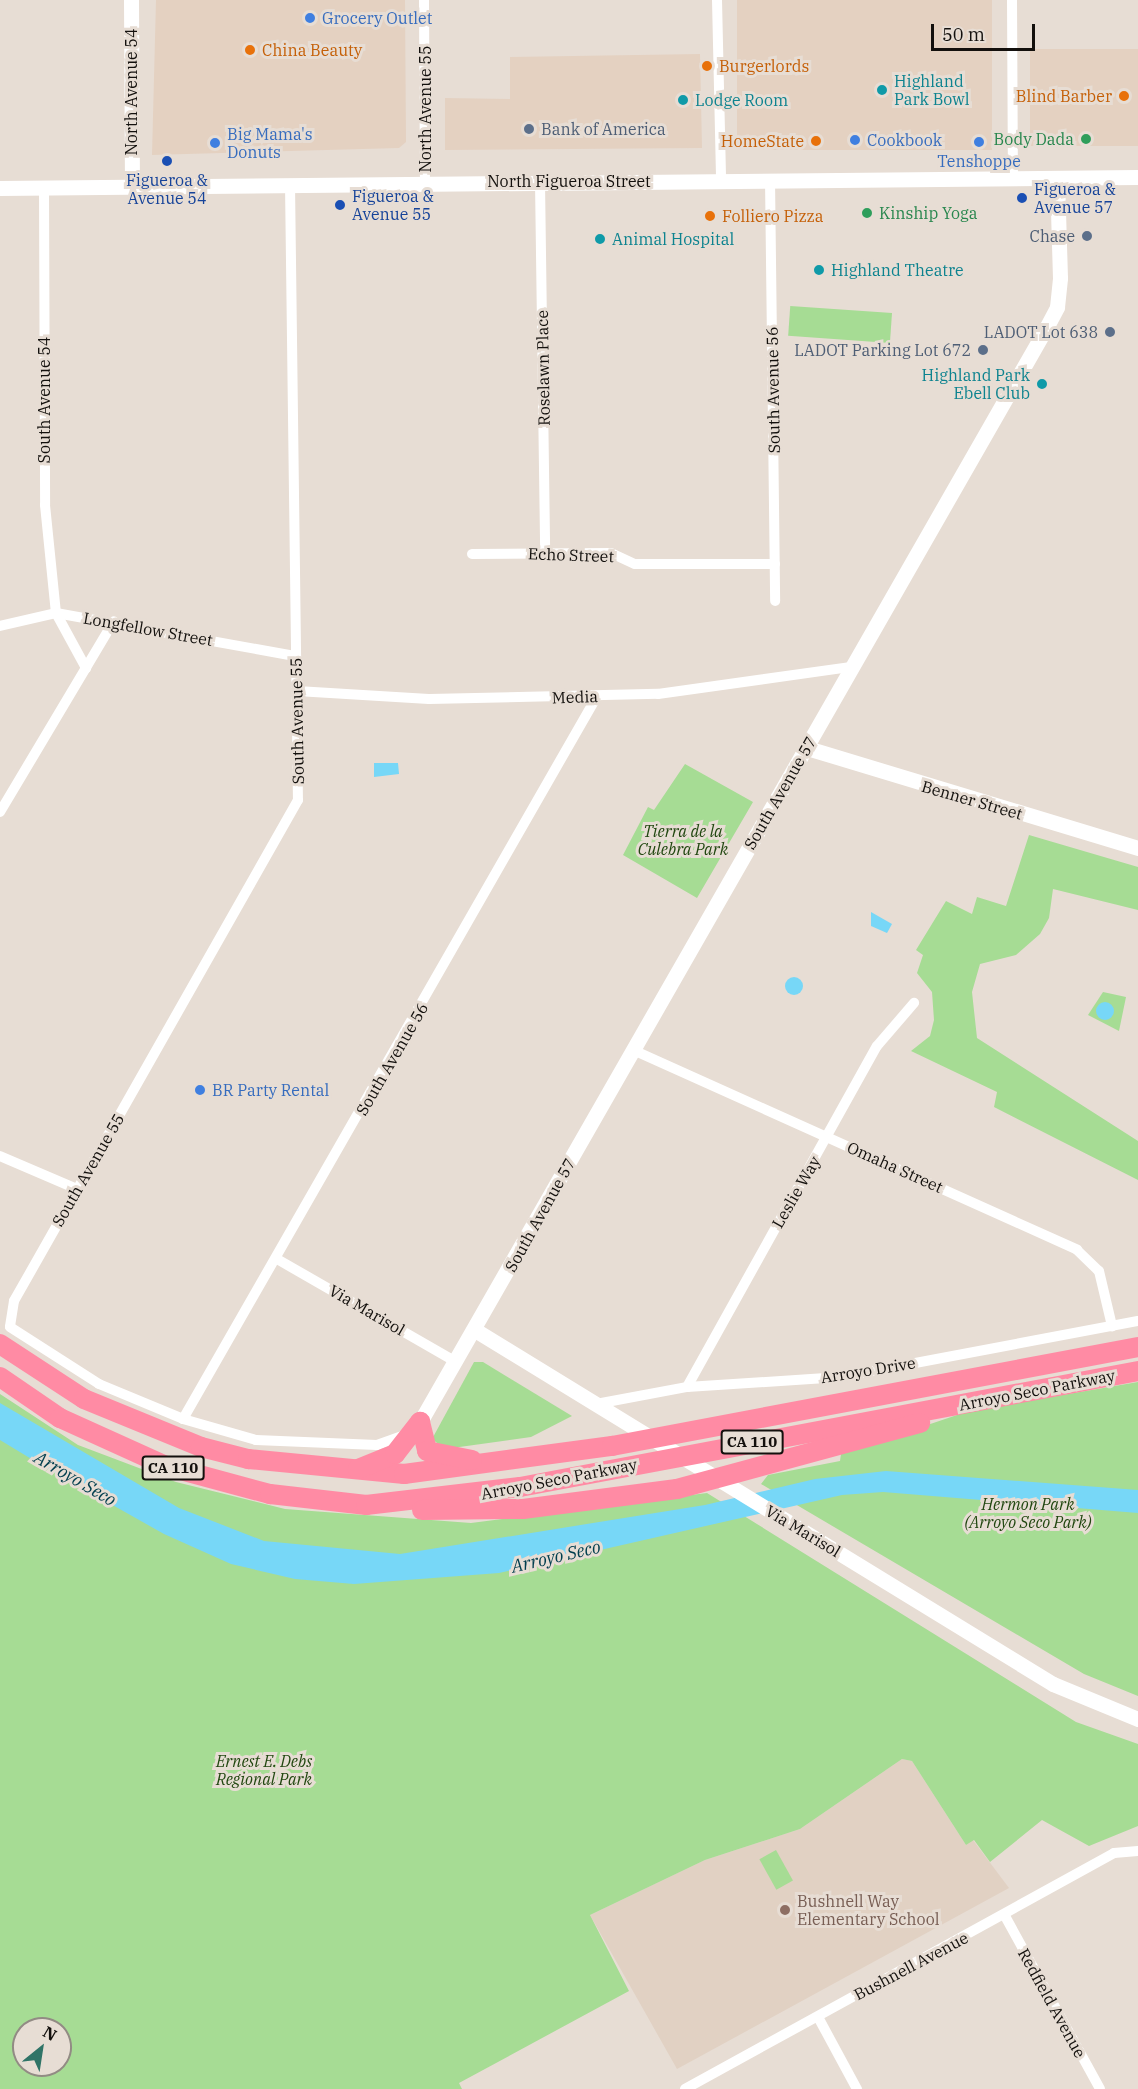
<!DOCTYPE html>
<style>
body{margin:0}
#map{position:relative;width:1138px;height:2089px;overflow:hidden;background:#e7ddd4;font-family:"IBM Plex Serif",serif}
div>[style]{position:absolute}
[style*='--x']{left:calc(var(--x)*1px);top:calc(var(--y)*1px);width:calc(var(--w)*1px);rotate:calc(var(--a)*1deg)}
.commercial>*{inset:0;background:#e4d1c1;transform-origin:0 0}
.built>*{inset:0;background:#e1d1c3}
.green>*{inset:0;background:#a6dc94;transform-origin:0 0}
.water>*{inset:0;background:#77d7f7}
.round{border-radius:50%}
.street>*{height:10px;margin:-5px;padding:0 5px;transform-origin:5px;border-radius:5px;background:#fff}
.secondary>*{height:15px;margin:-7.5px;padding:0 7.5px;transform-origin:7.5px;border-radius:7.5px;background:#fff}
.highway>*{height:20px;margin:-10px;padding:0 10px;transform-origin:10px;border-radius:10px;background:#ff8ba4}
.dots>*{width:16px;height:16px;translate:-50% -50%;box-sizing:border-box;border:3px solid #e7ddd4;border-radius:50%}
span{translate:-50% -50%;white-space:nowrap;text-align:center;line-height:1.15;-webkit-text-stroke:6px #e7ddd4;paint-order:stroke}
.shield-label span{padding:2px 4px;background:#e7ddd4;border:2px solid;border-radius:4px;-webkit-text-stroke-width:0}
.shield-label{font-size:15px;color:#13100d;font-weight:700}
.shop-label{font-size:16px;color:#366cbe}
.left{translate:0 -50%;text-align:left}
.food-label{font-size:16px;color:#c56008}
.right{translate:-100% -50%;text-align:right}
.culture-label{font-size:16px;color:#0d838f}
.street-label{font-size:16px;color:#13100d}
.service-label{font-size:16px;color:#4e5e75}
.leisure-label{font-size:16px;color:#27864d}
.transit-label{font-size:16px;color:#164399}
.park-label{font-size:16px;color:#214710;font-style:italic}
.education-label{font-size:16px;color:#785e54}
.water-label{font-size:18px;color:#003e4e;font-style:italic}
.north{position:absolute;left:12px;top:2017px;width:60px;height:60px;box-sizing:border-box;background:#e7ddd4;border:2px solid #928b84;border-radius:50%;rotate:30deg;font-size:16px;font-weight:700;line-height:24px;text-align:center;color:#13100d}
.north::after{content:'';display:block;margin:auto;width:21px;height:27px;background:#307467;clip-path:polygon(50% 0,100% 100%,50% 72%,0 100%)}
.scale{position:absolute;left:931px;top:24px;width:104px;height:27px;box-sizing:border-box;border:3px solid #13100d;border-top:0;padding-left:8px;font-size:18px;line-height:21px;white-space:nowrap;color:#13100d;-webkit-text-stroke:4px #e7ddd4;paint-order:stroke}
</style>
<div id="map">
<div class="commercial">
<div style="clip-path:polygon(156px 0,405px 0,406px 142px,399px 148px,152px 155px)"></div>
<div style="left:737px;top:0;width:255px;height:150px"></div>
<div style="left:1030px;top:49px;width:108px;height:97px"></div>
<div style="clip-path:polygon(700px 54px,702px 148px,445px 150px,445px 98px,510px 99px,510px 57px)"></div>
</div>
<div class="built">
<div style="clip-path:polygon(902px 1759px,912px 1761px,966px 1845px,973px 1840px,1009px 1888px,677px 2069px,590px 1915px,705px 1860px,800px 1829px)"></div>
</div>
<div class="green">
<div style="left:892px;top:313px;width:30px;height:102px;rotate:94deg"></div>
<div style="clip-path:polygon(685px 764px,753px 802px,697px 898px,623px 855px,648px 807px,654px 810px)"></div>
<div style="clip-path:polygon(1029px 835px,1138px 867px,1138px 910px,1053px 889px,1049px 918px,1040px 934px,1016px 955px,980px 964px,972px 992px,977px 1038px,1138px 1141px,1138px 1180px,994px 1107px,997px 1092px,911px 1051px,930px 1036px,934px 1020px,932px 992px,917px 973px,923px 955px,916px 950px,946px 901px,972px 914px,977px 897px,1006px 906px)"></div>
<div style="clip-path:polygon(1103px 992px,1126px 997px,1119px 1031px,1088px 1015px)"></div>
<div style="clip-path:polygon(474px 1362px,483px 1362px,572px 1416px,531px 1437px,445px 1449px,432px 1439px)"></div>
<div style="clip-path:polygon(1138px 1382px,1138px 1696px,1084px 1674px,761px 1484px,768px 1475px,840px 1461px,841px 1454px,969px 1411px)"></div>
<div style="clip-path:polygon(evenodd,0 1394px,78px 1445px,176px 1482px,285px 1509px,471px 1523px,707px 1493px,1076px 1722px,1138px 1744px,1138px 1826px,1089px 1846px,1042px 1820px,990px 1862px,974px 1840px,966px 1845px,912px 1761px,902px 1759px,800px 1829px,705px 1860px,590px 1915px,629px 1991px,459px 2083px,462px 2089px,0 2089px,0 1394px,24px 2029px,60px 2029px,60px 2065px,24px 2065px,24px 2029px)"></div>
<div style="left:776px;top:1850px;width:35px;height:19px;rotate:61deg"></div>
</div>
<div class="water">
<div style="clip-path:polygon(374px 763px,398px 763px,399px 774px,374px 777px)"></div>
<div style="clip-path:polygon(871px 912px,892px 924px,887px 933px,871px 926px)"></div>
<div class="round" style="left:785px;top:977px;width:18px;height:18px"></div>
<div class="round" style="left:1096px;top:1002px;width:18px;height:18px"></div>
<div style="clip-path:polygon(0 1403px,179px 1508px,264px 1541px,400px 1554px,705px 1505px,815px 1479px,886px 1471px,1138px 1490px,1138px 1513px,883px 1492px,842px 1495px,499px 1573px,354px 1584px,295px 1579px,231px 1564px,164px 1534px,38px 1463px,0 1440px)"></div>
</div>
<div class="street">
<div style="--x:424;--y:0;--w:182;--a:89.7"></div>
<div style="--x:717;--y:0;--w:180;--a:88.7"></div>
<div style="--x:1012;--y:0;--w:177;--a:89.7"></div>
<div style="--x:770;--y:179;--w:422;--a:89.3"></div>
<div style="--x:540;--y:182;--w:372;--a:89.2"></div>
<div style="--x:290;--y:184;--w:616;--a:89.26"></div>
<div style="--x:298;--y:800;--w:576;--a:119.55"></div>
<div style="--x:14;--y:1301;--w:26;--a:99"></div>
<div style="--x:10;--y:1327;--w:106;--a:32.6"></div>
<div style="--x:99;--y:1384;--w:91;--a:22.6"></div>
<div style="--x:183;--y:1419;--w:76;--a:16"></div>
<div style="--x:256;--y:1440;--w:121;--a:2.4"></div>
<div style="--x:377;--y:1445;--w:29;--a:-20"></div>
<div style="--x:44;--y:187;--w:318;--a:89.8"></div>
<div style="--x:45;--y:505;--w:109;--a:84.2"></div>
<div style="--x:56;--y:613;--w:63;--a:61.4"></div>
<div style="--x:472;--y:554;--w:139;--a:-0.4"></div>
<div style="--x:611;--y:553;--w:26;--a:25"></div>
<div style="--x:635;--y:564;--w:140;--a:0"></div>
<div style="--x:0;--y:626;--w:57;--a:-13.1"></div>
<div style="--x:56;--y:613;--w:244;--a:10.2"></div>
<div style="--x:297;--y:691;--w:132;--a:3.5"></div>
<div style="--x:429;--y:699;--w:229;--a:-1.3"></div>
<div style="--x:658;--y:694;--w:195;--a:-8"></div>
<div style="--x:0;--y:812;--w:222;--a:-59.2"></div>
<div style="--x:633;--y:1050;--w:487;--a:24.2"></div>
<div style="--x:1077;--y:1250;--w:30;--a:44"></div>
<div style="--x:1099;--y:1271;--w:57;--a:76.7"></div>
<div style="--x:0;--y:1156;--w:84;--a:23.2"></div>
<div style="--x:277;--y:1259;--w:207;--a:29.9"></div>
<div style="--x:687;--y:1387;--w:390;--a:-60.9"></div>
<div style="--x:877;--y:1046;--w:57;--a:-49.3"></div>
<div style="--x:596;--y:1404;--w:93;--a:-10.6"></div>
<div style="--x:687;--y:1387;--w:154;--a:-3.7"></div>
<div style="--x:841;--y:1377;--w:302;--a:-10.7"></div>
<div style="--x:183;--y:1419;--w:833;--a:-60.2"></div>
<div style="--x:1005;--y:1916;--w:197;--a:61.2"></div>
<div style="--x:818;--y:2017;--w:82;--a:61.6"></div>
<div style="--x:685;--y:2089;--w:490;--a:-28.8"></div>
<div style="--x:1114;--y:1853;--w:24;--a:-5"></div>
</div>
<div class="secondary">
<div style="--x:131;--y:0;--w:185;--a:89.7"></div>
<div style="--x:0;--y:188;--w:1138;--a:-0.55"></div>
<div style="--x:807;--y:748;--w:346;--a:16.8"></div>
<div style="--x:475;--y:1330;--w:678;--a:31.49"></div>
<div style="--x:1053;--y:1684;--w:92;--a:22.4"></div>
<div style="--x:420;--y:1422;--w:1258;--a:-60.22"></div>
<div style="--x:1045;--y:330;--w:26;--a:-62"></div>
<div style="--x:1057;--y:307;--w:29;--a:-84"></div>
<div style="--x:1060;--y:278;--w:100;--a:-91.7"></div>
</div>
<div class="highway">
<div style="--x:0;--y:1344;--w:100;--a:33.2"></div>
<div style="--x:84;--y:1399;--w:126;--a:22.3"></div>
<div style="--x:201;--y:1447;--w:49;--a:14.3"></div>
<div style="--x:248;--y:1459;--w:157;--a:5.5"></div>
<div style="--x:404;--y:1474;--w:210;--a:-7.7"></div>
<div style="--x:612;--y:1446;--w:535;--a:-10.66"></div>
<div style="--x:0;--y:1377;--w:73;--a:34.3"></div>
<div style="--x:60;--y:1418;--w:116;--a:24.4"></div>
<div style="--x:166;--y:1466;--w:108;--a:15.1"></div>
<div style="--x:270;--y:1494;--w:97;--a:6.5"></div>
<div style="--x:366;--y:1505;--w:155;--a:-6.7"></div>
<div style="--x:520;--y:1487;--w:629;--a:-10.63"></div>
<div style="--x:420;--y:1422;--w:30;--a:76"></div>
<div style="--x:427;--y:1451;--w:46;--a:11.3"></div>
<div style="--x:358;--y:1469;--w:40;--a:-22"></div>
<div style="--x:395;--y:1454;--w:41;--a:-52"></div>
<div style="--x:422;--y:1510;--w:101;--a:-0.6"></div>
<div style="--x:523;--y:1509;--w:155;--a:-7.4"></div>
<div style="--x:677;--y:1489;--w:252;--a:-15.2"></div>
</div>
<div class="dots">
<div style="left:310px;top:18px;background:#3f7fe0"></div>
<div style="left:250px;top:50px;background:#e8710a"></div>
<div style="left:707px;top:66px;background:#e8710a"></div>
<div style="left:882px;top:90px;background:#0f9aa8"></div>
<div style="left:1124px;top:96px;background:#e8710a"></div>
<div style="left:683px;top:100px;background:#0f9aa8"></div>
<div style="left:529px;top:129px;background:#5c6f8a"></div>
<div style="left:1086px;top:139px;background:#2e9e5b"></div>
<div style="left:855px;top:140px;background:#3f7fe0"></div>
<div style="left:816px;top:141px;background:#e8710a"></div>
<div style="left:979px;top:142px;background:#3f7fe0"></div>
<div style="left:215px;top:143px;background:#3f7fe0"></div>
<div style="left:167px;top:161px;background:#1a4fb4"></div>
<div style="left:1022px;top:198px;background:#1a4fb4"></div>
<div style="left:340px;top:205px;background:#1a4fb4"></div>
<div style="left:867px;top:213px;background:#2e9e5b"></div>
<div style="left:710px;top:216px;background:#e8710a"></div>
<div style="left:1087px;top:236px;background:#5c6f8a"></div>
<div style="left:600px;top:239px;background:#0f9aa8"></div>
<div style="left:819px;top:270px;background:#0f9aa8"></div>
<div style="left:1110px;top:332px;background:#5c6f8a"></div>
<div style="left:983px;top:350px;background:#5c6f8a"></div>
<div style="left:1042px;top:384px;background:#0f9aa8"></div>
<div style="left:200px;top:1090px;background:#3f7fe0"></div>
<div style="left:785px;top:1910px;background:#8d6e63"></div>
</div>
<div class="shield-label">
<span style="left:752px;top:1442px">CA 110</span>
<span style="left:173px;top:1468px">CA 110</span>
</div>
<div class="shop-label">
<span class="left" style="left:322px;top:18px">Grocery Outlet</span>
<span class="left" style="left:227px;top:143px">Big Mama's<br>Donuts</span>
<span class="left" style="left:867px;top:140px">Cookbook</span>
<span style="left:979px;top:161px">Tenshoppe</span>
<span class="left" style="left:212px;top:1090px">BR Party Rental</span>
</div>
<div class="food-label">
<span class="left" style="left:262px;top:50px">China Beauty</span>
<span class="left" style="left:719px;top:66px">Burgerlords</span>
<span class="right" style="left:1112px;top:96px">Blind Barber</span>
<span class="right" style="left:804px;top:141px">HomeState</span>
<span class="left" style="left:722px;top:216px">Folliero Pizza</span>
</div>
<div class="culture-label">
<span class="left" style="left:894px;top:90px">Highland<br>Park Bowl</span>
<span class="left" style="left:695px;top:100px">Lodge Room</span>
<span class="left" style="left:612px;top:239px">Animal Hospital</span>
<span class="left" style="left:831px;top:270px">Highland Theatre</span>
<span class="right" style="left:1030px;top:384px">Highland Park<br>Ebell Club</span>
</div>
<div class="street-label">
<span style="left:131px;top:92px;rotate:-90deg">North Avenue 54</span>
<span style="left:425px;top:109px;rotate:-90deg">North Avenue 55</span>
<span style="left:569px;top:181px">North Figueroa Street</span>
<span style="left:543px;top:368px;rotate:-91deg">Roselawn Place</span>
<span style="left:773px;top:390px;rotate:-91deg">South Avenue 56</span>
<span style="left:44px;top:400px;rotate:-90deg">South Avenue 54</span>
<span style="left:571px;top:555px;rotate:2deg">Echo Street</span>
<span style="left:148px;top:629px;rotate:10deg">Longfellow Street</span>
<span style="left:575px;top:697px;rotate:-2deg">Media</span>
<span style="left:297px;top:721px;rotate:-91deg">South Avenue 55</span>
<span style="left:780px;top:793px;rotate:-60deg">South Avenue 57</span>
<span style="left:972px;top:800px;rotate:16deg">Benner Street</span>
<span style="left:392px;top:1059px;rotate:-60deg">South Avenue 56</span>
<span style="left:895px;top:1167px;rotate:24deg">Omaha Street</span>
<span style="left:88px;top:1170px;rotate:-60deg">South Avenue 55</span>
<span style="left:796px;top:1192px;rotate:-60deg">Leslie Way</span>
<span style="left:540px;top:1215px;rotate:-61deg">South Avenue 57</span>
<span style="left:367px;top:1310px;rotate:30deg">Via Marisol</span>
<span style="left:868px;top:1370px;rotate:-9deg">Arroyo Drive</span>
<span style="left:1037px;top:1390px;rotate:-11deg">Arroyo Seco Parkway</span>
<span style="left:559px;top:1479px;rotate:-11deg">Arroyo Seco Parkway</span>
<span style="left:803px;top:1531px;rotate:31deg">Via Marisol</span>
<span style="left:911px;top:1966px;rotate:-28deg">Bushnell Avenue</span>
<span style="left:1052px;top:2003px;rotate:61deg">Redfield Avenue</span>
</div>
<div class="service-label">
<span class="left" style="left:541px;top:129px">Bank of America</span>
<span class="right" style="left:1075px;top:236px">Chase</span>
<span class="right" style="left:1098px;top:332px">LADOT Lot 638</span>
<span class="right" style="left:971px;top:350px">LADOT Parking Lot 672</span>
</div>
<div class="leisure-label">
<span class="right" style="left:1074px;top:139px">Body Dada</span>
<span class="left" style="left:879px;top:213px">Kinship Yoga</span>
</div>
<div class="transit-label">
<span style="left:167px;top:189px">Figueroa &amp;<br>Avenue 54</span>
<span class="left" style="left:1034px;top:198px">Figueroa &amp;<br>Avenue 57</span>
<span class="left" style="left:352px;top:205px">Figueroa &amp;<br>Avenue 55</span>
</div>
<div class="park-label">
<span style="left:683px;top:840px">Tierra de la<br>Culebra Park</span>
<span style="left:1028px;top:1513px">Hermon Park<br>(Arroyo Seco Park)</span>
<span style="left:264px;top:1770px">Ernest E. Debs<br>Regional Park</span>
</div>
<div class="education-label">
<span class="left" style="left:797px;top:1910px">Bushnell Way<br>Elementary School</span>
</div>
<div class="water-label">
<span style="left:75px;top:1479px;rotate:30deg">Arroyo Seco</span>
<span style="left:556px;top:1557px;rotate:-13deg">Arroyo Seco</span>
</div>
<div class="north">N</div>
<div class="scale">50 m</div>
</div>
